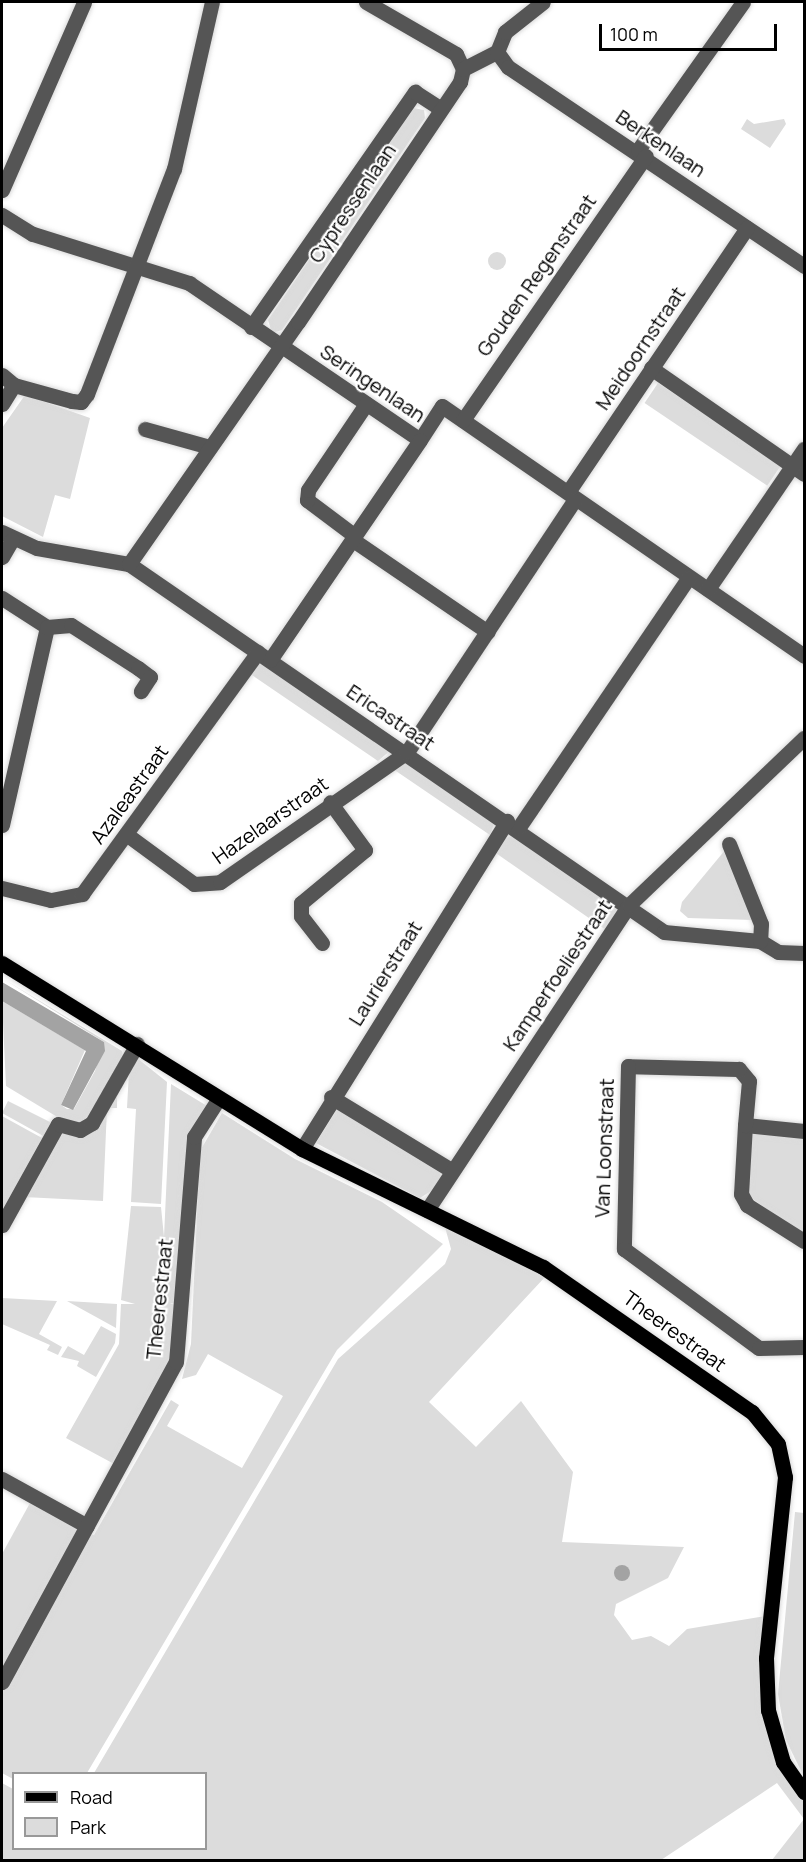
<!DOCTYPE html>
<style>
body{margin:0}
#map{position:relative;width:806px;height:1862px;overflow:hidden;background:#fff;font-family:Manrope,sans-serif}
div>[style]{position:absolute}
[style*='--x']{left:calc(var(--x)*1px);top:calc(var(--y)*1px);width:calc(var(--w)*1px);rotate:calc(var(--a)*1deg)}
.green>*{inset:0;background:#dcdcdc;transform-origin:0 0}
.round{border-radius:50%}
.water>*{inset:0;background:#a3a3a3}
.roads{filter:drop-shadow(0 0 2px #dbdbdb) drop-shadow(0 0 2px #dbdbdb)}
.minor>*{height:15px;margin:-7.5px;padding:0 7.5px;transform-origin:7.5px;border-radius:7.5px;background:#555}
.major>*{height:15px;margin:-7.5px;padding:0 7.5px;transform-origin:7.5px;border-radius:7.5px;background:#000}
span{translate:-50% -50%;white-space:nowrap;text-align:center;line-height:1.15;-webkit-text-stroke:4.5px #fff;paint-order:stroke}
.street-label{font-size:20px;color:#000}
.frame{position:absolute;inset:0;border:3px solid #000;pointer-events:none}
.legend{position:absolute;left:12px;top:1772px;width:195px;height:78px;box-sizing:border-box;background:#fff;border:2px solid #999;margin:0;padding:8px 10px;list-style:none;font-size:18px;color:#000}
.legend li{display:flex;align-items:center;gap:12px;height:30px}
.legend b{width:30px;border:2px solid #999}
.scale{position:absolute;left:599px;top:24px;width:178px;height:27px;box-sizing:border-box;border:3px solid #000;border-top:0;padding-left:8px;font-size:18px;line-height:21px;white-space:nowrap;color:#000;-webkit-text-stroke:4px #fff;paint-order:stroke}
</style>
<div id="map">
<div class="green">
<div style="clip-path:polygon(413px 108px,424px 110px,425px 118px,282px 330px,272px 333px,268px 320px)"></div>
<div style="clip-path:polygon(747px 119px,754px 124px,784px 119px,786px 124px,770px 148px,741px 129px)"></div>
<div class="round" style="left:488px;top:252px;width:18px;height:18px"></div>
<div style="left:658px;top:383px;width:148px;height:24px;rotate:34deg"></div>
<div style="clip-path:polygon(25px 395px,90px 418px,70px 499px,55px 495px,43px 537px,2px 516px,2px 428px)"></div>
<div style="clip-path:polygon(258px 662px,392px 749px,378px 761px,249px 673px)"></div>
<div style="clip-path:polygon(406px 758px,494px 824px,490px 835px,393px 769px)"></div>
<div style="clip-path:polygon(520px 834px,623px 905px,606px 930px,493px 851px,505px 838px)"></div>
<div style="clip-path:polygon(726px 849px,753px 920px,688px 918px,680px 911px,682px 902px)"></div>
<div style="clip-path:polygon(2px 978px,122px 1051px,123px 1058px,82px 1125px,59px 1118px,6px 1086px,2px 1001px,85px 1050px,61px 1105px,67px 1109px,74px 1109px,95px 1071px,104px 1042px)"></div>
<div style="clip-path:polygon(137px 1058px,167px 1082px,161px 1204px,131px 1202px,136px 1109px,127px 1108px,129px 1071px)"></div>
<div style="clip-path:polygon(171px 1084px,207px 1106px,190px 1132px,179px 1303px,170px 1303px,179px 1307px,175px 1350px,116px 1465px,66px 1438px,119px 1344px,121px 1304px,135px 1304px,121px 1300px,131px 1206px,161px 1207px,164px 1237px)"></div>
<div style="clip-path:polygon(117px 1093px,117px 1108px,107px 1108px,103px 1201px,24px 1197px,57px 1139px)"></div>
<div style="clip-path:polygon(8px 1101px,54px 1124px,47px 1138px,2px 1113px)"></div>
<div style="clip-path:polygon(338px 1108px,439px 1169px,441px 1178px,431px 1191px,420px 1198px,316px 1143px)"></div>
<div style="clip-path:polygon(222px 1113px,295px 1159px,382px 1202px,443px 1244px,337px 1350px,87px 1773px,14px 1774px,13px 1779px,2px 1773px,2px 1690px,86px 1534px,94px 1535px,171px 1400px,179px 1405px,167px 1426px,242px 1468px,283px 1396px,208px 1354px,196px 1375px,182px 1379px,191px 1344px,200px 1151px)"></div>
<div style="clip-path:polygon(2px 1116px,42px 1138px,2px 1211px)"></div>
<div style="clip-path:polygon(748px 1130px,804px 1134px,804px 1236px,746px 1194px)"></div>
<div style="clip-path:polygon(445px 1227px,545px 1277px,429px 1402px,476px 1447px,521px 1401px,573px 1472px,562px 1542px,684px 1547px,668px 1578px,616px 1604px,614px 1615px,632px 1640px,651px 1636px,669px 1646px,687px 1629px,766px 1616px,762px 1702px,804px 1799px,804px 1860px,772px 1860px,804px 1819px,777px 1783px,661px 1860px,2px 1860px,2px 1783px,13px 1789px,14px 1848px,206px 1848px,206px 1774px,94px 1773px,338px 1359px,445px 1264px,451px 1249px)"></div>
<div style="clip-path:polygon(2px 1298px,57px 1301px,39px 1334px,62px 1347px,58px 1355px,47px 1350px,50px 1345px,2px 1324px)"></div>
<div style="clip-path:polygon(67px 1301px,117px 1304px,116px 1328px)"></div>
<div style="clip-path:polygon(101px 1326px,116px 1334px,115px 1343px,96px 1377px,77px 1366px,79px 1361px,61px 1357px,68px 1346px,84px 1355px)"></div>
<div style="clip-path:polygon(30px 1503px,79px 1530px,2px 1673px,2px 1554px)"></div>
<div style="clip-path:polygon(795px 1512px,804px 1513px,804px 1777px,786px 1740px,778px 1694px)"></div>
</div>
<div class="water">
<div style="clip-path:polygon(2px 982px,104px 1042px,105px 1051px,73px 1110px,61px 1105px,86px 1051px,2px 1001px)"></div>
<div class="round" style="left:614px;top:1565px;width:16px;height:16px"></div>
</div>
<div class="roads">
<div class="minor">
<div style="--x:366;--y:2;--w:104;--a:30"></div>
<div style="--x:456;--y:54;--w:17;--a:65"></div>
<div style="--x:497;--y:52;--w:19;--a:54"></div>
<div style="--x:508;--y:67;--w:357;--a:33.9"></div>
<div style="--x:638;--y:150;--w:181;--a:-54.6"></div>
<div style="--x:2;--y:190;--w:205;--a:-66.4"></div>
<div style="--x:2;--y:215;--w:36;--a:32"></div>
<div style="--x:33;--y:234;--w:164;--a:17.4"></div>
<div style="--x:189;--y:283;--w:279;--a:34.2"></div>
<div style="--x:420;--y:440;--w:40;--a:-57.1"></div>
<div style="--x:442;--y:406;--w:440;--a:34.6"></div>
<div style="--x:251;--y:327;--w:287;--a:-55.1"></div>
<div style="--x:415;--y:92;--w:30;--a:33"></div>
<div style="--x:651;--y:368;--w:186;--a:34.7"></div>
<div style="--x:2;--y:375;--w:16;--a:40"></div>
<div style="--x:14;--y:385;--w:60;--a:15.4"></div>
<div style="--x:72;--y:401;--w:9;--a:6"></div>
<div style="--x:81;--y:402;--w:10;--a:-53"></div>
<div style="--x:87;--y:394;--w:241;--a:-68.9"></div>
<div style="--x:174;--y:169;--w:171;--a:-77.2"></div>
<div style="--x:2;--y:404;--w:22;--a:-58"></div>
<div style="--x:463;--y:420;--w:321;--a:-55.3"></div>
<div style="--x:145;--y:429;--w:67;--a:15.5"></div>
<div style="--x:568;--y:492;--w:319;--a:-55.9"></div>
<div style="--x:2;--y:532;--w:38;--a:25"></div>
<div style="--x:37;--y:548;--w:93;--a:9.9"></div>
<div style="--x:129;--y:564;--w:649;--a:34.52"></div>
<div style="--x:664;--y:932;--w:96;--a:5.4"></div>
<div style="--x:760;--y:941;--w:21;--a:31"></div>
<div style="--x:778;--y:952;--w:26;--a:2"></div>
<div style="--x:355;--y:536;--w:60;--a:-143.1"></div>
<div style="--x:307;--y:500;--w:10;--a:-84"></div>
<div style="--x:308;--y:490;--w:104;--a:-56"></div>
<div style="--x:353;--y:540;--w:163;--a:34.3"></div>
<div style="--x:2;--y:557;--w:20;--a:-60"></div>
<div style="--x:129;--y:564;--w:295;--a:-55.1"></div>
<div style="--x:298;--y:322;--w:290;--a:-56"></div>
<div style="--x:460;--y:82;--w:13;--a:-77"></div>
<div style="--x:463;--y:69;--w:38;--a:-27"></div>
<div style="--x:497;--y:52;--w:22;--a:-68"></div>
<div style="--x:505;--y:32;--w:48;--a:-38.3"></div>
<div style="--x:708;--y:589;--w:170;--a:-55.6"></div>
<div style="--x:2;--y:598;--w:54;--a:32.8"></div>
<div style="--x:47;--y:627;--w:203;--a:102.8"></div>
<div style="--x:47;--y:627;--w:24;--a:-5"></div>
<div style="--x:71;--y:625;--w:80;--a:32.7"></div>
<div style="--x:138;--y:668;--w:15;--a:37"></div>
<div style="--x:150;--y:677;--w:17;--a:123"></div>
<div style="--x:270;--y:660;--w:266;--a:-55.7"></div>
<div style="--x:519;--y:827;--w:301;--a:-55.8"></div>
<div style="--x:126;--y:834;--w:84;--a:36.3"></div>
<div style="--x:194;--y:884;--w:26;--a:-4"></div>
<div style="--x:220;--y:882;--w:228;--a:-34.8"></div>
<div style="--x:407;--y:752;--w:301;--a:-56.4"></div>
<div style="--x:729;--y:844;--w:86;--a:68.2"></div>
<div style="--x:761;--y:924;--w:17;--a:93"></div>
<div style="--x:2;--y:888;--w:50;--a:13.8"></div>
<div style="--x:51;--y:900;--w:32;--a:-11"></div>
<div style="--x:82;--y:894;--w:299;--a:-54"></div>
<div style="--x:322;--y:943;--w:34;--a:-128"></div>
<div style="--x:301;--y:916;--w:13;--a:-90"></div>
<div style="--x:301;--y:903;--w:83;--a:-39.6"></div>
<div style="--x:365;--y:850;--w:59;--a:-126.1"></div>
<div style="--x:331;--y:1097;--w:140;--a:31.3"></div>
<div style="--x:745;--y:1125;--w:69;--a:93.3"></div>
<div style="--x:741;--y:1194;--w:13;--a:61"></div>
<div style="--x:747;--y:1205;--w:67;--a:32.3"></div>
<div style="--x:804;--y:1131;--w:59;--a:-174.2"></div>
<div style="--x:745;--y:1125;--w:44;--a:-84.8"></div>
<div style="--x:749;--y:1081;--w:16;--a:-130"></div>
<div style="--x:739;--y:1069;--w:111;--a:-178.5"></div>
<div style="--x:628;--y:1066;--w:183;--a:91.3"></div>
<div style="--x:624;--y:1249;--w:167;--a:36.3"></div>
<div style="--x:759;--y:1348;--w:45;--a:-1.3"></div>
<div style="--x:302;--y:1149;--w:387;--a:-58"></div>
<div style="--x:427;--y:1210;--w:366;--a:-56.5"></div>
<div style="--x:629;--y:905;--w:242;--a:-43.7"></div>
<div style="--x:2;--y:1225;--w:115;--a:-61"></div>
<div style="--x:58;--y:1124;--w:23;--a:15"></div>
<div style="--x:80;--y:1130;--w:14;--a:-30"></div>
<div style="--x:92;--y:1123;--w:91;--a:-60.3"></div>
<div style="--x:2;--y:1479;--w:97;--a:28.9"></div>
<div style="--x:2;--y:1682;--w:364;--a:-61.5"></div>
<div style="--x:176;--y:1362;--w:226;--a:-85.4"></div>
<div style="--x:194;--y:1137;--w:46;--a:-57.3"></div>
</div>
<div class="major">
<div style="--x:2;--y:963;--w:353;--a:31.8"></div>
<div style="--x:302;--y:1149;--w:268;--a:26.1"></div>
<div style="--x:543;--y:1267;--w:254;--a:34.8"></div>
<div style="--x:752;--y:1412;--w:41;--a:50.9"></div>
<div style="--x:778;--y:1444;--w:34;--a:78"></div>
<div style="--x:785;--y:1477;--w:182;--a:96"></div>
<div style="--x:766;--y:1658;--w:52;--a:87.8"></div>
<div style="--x:768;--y:1710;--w:54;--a:73.9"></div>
<div style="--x:783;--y:1762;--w:37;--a:55"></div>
</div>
</div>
<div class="street-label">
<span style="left:661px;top:143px;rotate:34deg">Berkenlaan</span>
<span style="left:352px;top:203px;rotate:-56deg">Cypressenlaan</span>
<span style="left:536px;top:275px;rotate:-55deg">Gouden Regenstraat</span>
<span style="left:640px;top:348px;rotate:-56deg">Meidoornstraat</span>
<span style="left:373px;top:383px;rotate:34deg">Seringenlaan</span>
<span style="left:391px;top:717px;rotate:34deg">Ericastraat</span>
<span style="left:129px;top:794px;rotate:-54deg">Azaleastraat</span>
<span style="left:270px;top:820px;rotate:-35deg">Hazelaarstraat</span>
<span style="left:385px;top:973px;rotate:-58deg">Laurierstraat</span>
<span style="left:557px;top:975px;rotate:-56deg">Kamperfoeliestraat</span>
<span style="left:604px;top:1148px;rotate:-88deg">Van Loonstraat</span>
<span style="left:159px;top:1299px;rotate:-84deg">Theerestraat</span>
<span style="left:675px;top:1331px;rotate:36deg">Theerestraat</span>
</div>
<div class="frame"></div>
<ul class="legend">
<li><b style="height:8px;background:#000"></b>Road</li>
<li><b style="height:16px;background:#dcdcdc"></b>Park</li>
</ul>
<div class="scale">100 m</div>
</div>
